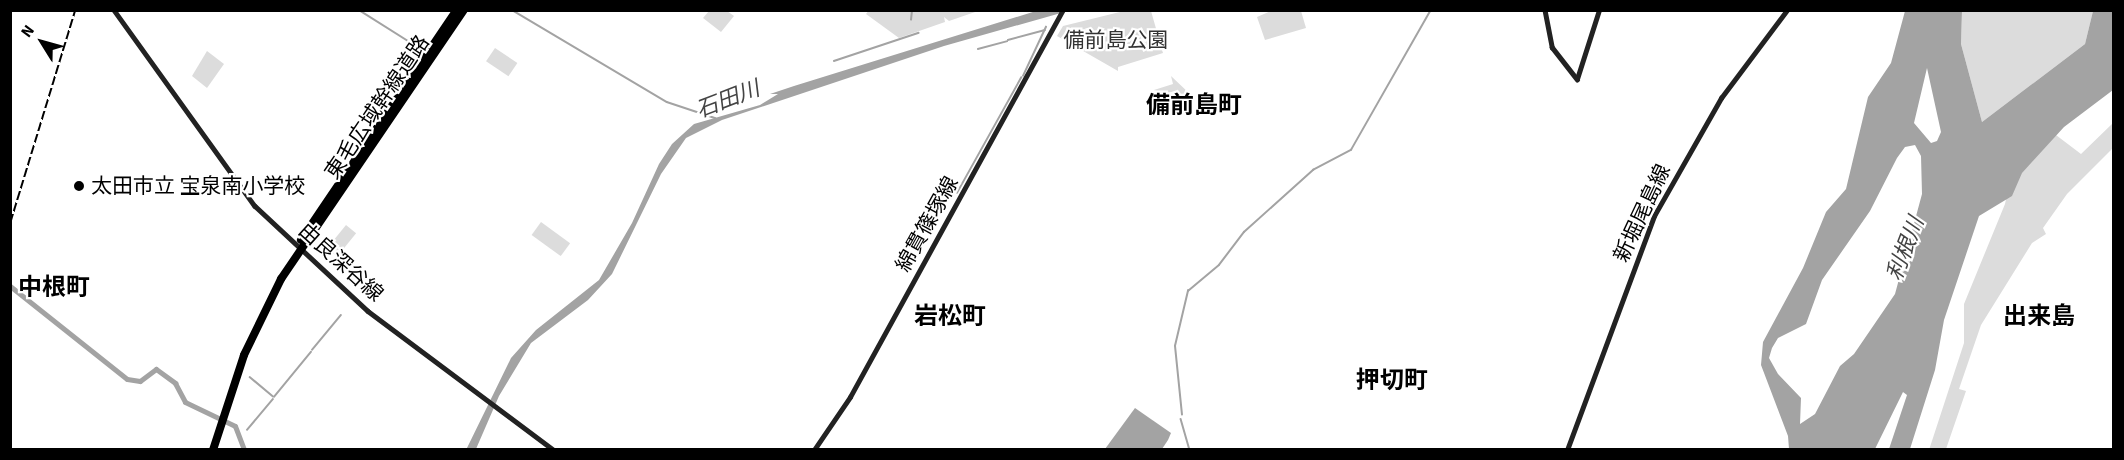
<!DOCTYPE html>
<meta charset="utf-8">
<style>
body{margin:0}
#map{position:relative;width:2124px;height:460px;overflow:hidden;background:#fff;font-family:"Source Sans 3","Noto Sans JP",sans-serif}
div>[style]{position:absolute}
[style*='--x']{left:calc(var(--x)*1px);top:calc(var(--y)*1px);width:calc(var(--w)*1px);rotate:calc(var(--a)*1deg)}
.green>*{inset:0;background:#dcdcdc;transform-origin:0 0}
.water>*{inset:0;background:#a3a3a3}
.stream>*{height:1.5px;margin:-0.75px;padding:0 0.75px;transform-origin:0.75px;border-radius:0.75px;background:#a3a3a3}
.river>*{height:5px;margin:-2.5px;padding:0 2.5px;transform-origin:2.5px;border-radius:2.5px;background:#a3a3a3}
.secondary>*{height:4.5px;margin:-2.25px;padding:0 2.25px;transform-origin:2.25px;border-radius:2.25px;background:#222}
.highway>*{height:8px;margin:-4px;padding:0 4px;transform-origin:4px;border-radius:4px;background:#000}
.rail>*{height:1.5px;margin-top:-0.75px;transform-origin:0;background:repeating-linear-gradient(90deg,#000 0 9px,transparent 0 12px)}
.dots>*{width:16px;height:16px;translate:-50% -50%;box-sizing:border-box;border:3px solid #fff;border-radius:50%}
span{translate:-50% -50%;white-space:nowrap;text-align:center;line-height:1.15;-webkit-text-stroke:4.5px #fff;paint-order:stroke}
.park-label{font-size:21px;color:#333}
.street-label{font-size:21px;color:#000}
.poi-label{font-size:21px;color:#000}
.left{translate:0 -50%;text-align:left}
.water-label{font-size:22px;color:#444;font-style:italic}
.quarter-label{font-size:24px;color:#000;font-weight:700}
.frame{position:absolute;inset:0;border:12px solid #000;pointer-events:none}
.north{position:absolute;left:12px;top:12px;width:60px;height:60px;-webkit-text-stroke:4px #fff;paint-order:stroke;rotate:307deg;font-size:16px;font-weight:700;line-height:24px;text-align:center;color:#000}
.north::after{content:'';display:block;margin:auto;width:21px;height:27px;background:#000;clip-path:polygon(50% 0,100% 100%,50% 72%,0 100%)}
</style>
<div id="map">
<div class="green">
<div style="clip-path:polygon(869px 10px,978px 11px,949px 21px,944px 17px,945px 22px,899px 38px,866px 14px)"></div>
<div style="clip-path:polygon(1128px 10px,1151px 11px,1163px 53px,1118px 67px,1118px 71px,1057px 36px,1063px 26px)"></div>
<div style="clip-path:polygon(1273px 10px,1301px 11px,1306px 28px,1265px 40px,1257px 17px)"></div>
<div style="clip-path:polygon(709px 11px,727px 11px,734px 16px,721px 32px,703px 18px)"></div>
<div style="clip-path:polygon(1962px 11px,2093px 11px,2085px 44px,1982px 122px,1961px 44px)"></div>
<div style="left:495px;top:48px;width:27px;height:16px;rotate:34deg"></div>
<div style="clip-path:polygon(207px 51px,224px 64px,207px 88px,192px 76px)"></div>
<div style="clip-path:polygon(1171px 76px,1191px 95px,1182px 103px,1154px 90px,1173px 84px)"></div>
<div style="clip-path:polygon(2113px 123px,2113px 148px,2067px 194px,2043px 228px,2046px 234px,2032px 243px,1981px 325px,1959px 389px,1966px 391px,1946px 449px,1929px 450px,1964px 343px,1964px 304px,2005px 204px,2010px 180px,2052px 132px,2081px 154px)"></div>
<div style="left:541px;top:222px;width:36px;height:16px;rotate:36deg"></div>
<div style="left:346px;top:225px;width:13px;height:30px;rotate:39deg"></div>
</div>
<div class="water">
<div style="clip-path:polygon(1036px 11px,1068px 11px,944px 46px,722px 120px,686px 138px,661px 174px,612px 274px,588px 300px,531px 343px,499px 396px,476px 449px,466px 450px,511px 358px,536px 330px,599px 280px,632px 223px,659px 164px,672px 144px,694px 124px,760px 105px,778px 94px,770px 94px,794px 86px)"></div>
<div style="clip-path:polygon(evenodd,1905px 11px,1962px 11px,1961px 44px,1982px 122px,2085px 44px,2093px 11px,2113px 11px,2113px 90px,2064px 127px,2022px 173px,2012px 196px,1979px 216px,1944px 320px,1935px 370px,1910px 449px,1889px 449px,1907px 395px,1903px 392px,1875px 449px,1789px 449px,1788px 436px,1761px 365px,1763px 342px,1803px 268px,1826px 212px,1846px 189px,1868px 97px,1891px 63px,1905px 11px,1927px 68px,1941px 132px,1937px 141px,1931px 143px,1914px 123px,1927px 68px,1905px 11px,1915px 145px,1921px 156px,1922px 194px,1895px 294px,1854px 354px,1840px 366px,1815px 414px,1800px 424px,1801px 398px,1778px 374px,1769px 358px,1772px 348px,1778px 338px,1806px 324px,1822px 280px,1870px 211px,1897px 158px,1905px 147px,1915px 145px)"></div>
<div style="clip-path:polygon(1135px 408px,1171px 433px,1168px 440px,1162px 449px,1105px 449px)"></div>
</div>
<div class="stream">
<div style="--x:359;--y:10;--w:77;--a:32.2"></div>
<div style="--x:512;--y:10;--w:180;--a:30.7"></div>
<div style="--x:667;--y:102;--w:51;--a:18.4"></div>
<div style="--x:887;--y:11;--w:1;--a:-90"></div>
<div style="--x:911;--y:20;--w:10;--a:-84"></div>
<div style="--x:1008;--y:40;--w:38;--a:-15"></div>
<div style="--x:978;--y:49;--w:30;--a:-15"></div>
<div style="--x:834;--y:61;--w:89;--a:-18.4"></div>
<div style="--x:1023;--y:76;--w:54;--a:-64.9"></div>
<div style="--x:957;--y:193;--w:132;--a:-60.9"></div>
<div style="--x:312;--y:350;--w:45;--a:-50.4"></div>
<div style="--x:250;--y:377;--w:30;--a:40"></div>
<div style="--x:274;--y:397;--w:58;--a:-50.6"></div>
<div style="--x:1182;--y:415;--w:69;--a:-95.8"></div>
<div style="--x:1175;--y:346;--w:57;--a:-76.7"></div>
<div style="--x:1188;--y:291;--w:40;--a:-40"></div>
<div style="--x:1219;--y:265;--w:41;--a:-52.9"></div>
<div style="--x:1244;--y:232;--w:93;--a:-41.9"></div>
<div style="--x:1313;--y:170;--w:43;--a:-27.8"></div>
<div style="--x:1351;--y:150;--w:161;--a:-60.3"></div>
<div style="--x:1181;--y:419;--w:32;--a:74"></div>
<div style="--x:247;--y:430;--w:40;--a:-50"></div>
</div>
<div class="river">
<div style="--x:10;--y:286;--w:149;--a:38.5"></div>
<div style="--x:127;--y:379;--w:13;--a:9"></div>
<div style="--x:140;--y:381;--w:20;--a:-37"></div>
<div style="--x:156;--y:369;--w:24;--a:36"></div>
<div style="--x:175;--y:383;--w:21;--a:62"></div>
<div style="--x:185;--y:402;--w:55;--a:25.6"></div>
<div style="--x:235;--y:426;--w:26;--a:69"></div>
</div>
<div class="secondary">
<div style="--x:114;--y:10;--w:241;--a:54.3"></div>
<div style="--x:255;--y:206;--w:154;--a:42.9"></div>
<div style="--x:368;--y:311;--w:232;--a:36.8"></div>
<div style="--x:1545;--y:10;--w:38;--a:79"></div>
<div style="--x:1552;--y:47;--w:41;--a:52"></div>
<div style="--x:1577;--y:79;--w:72;--a:-72.3"></div>
<div style="--x:814;--y:450;--w:64;--a:-55.8"></div>
<div style="--x:850;--y:397;--w:442;--a:-61.2"></div>
<div style="--x:1567;--y:450;--w:250;--a:-69.6"></div>
<div style="--x:1654;--y:216;--w:136;--a:-60.4"></div>
<div style="--x:1721;--y:98;--w:110;--a:-53.1"></div>
</div>
<div class="highway">
<div style="--x:301;--y:240;--w:278;--a:-55.9"></div>
<div style="--x:213;--y:450;--w:100;--a:-71.9"></div>
<div style="--x:244;--y:355;--w:85;--a:-64"></div>
<div style="--x:281;--y:279;--w:325;--a:-55.8"></div>
</div>
<div class="rail">
<div style="--x:10;--y:223;--w:223;--a:-73"></div>
</div>
<div class="dots">
<div style="left:79px;top:186px;background:#000"></div>
</div>
<div class="park-label">
<span style="left:1116px;top:40px">備前島公園</span>
</div>
<div class="street-label">
<span style="left:377px;top:107px;rotate:-56deg">東毛広域幹線道路</span>
<span style="left:1642px;top:213px;rotate:-65deg">新堀尾島線</span>
<span style="left:927px;top:224px;rotate:-61deg">綿貫篠塚線</span>
<span style="left:341px;top:262px;rotate:42deg">由良深谷線</span>
</div>
<div class="poi-label">
<span class="left" style="left:91px;top:186px">太田市立 宝泉南小学校</span>
</div>
<div class="water-label">
<span style="left:728px;top:100px;rotate:-21deg">石田川</span>
<span style="left:1906px;top:249px;rotate:-69deg">利根川</span>
</div>
<div class="quarter-label">
<span style="left:1194px;top:106px">備前島町</span>
<span style="left:54px;top:288px">中根町</span>
<span style="left:950px;top:317px">岩松町</span>
<span style="left:2039px;top:317px">出来島</span>
<span style="left:1392px;top:381px">押切町</span>
</div>
<div class="frame"></div>
<div class="north">N</div>
</div>
